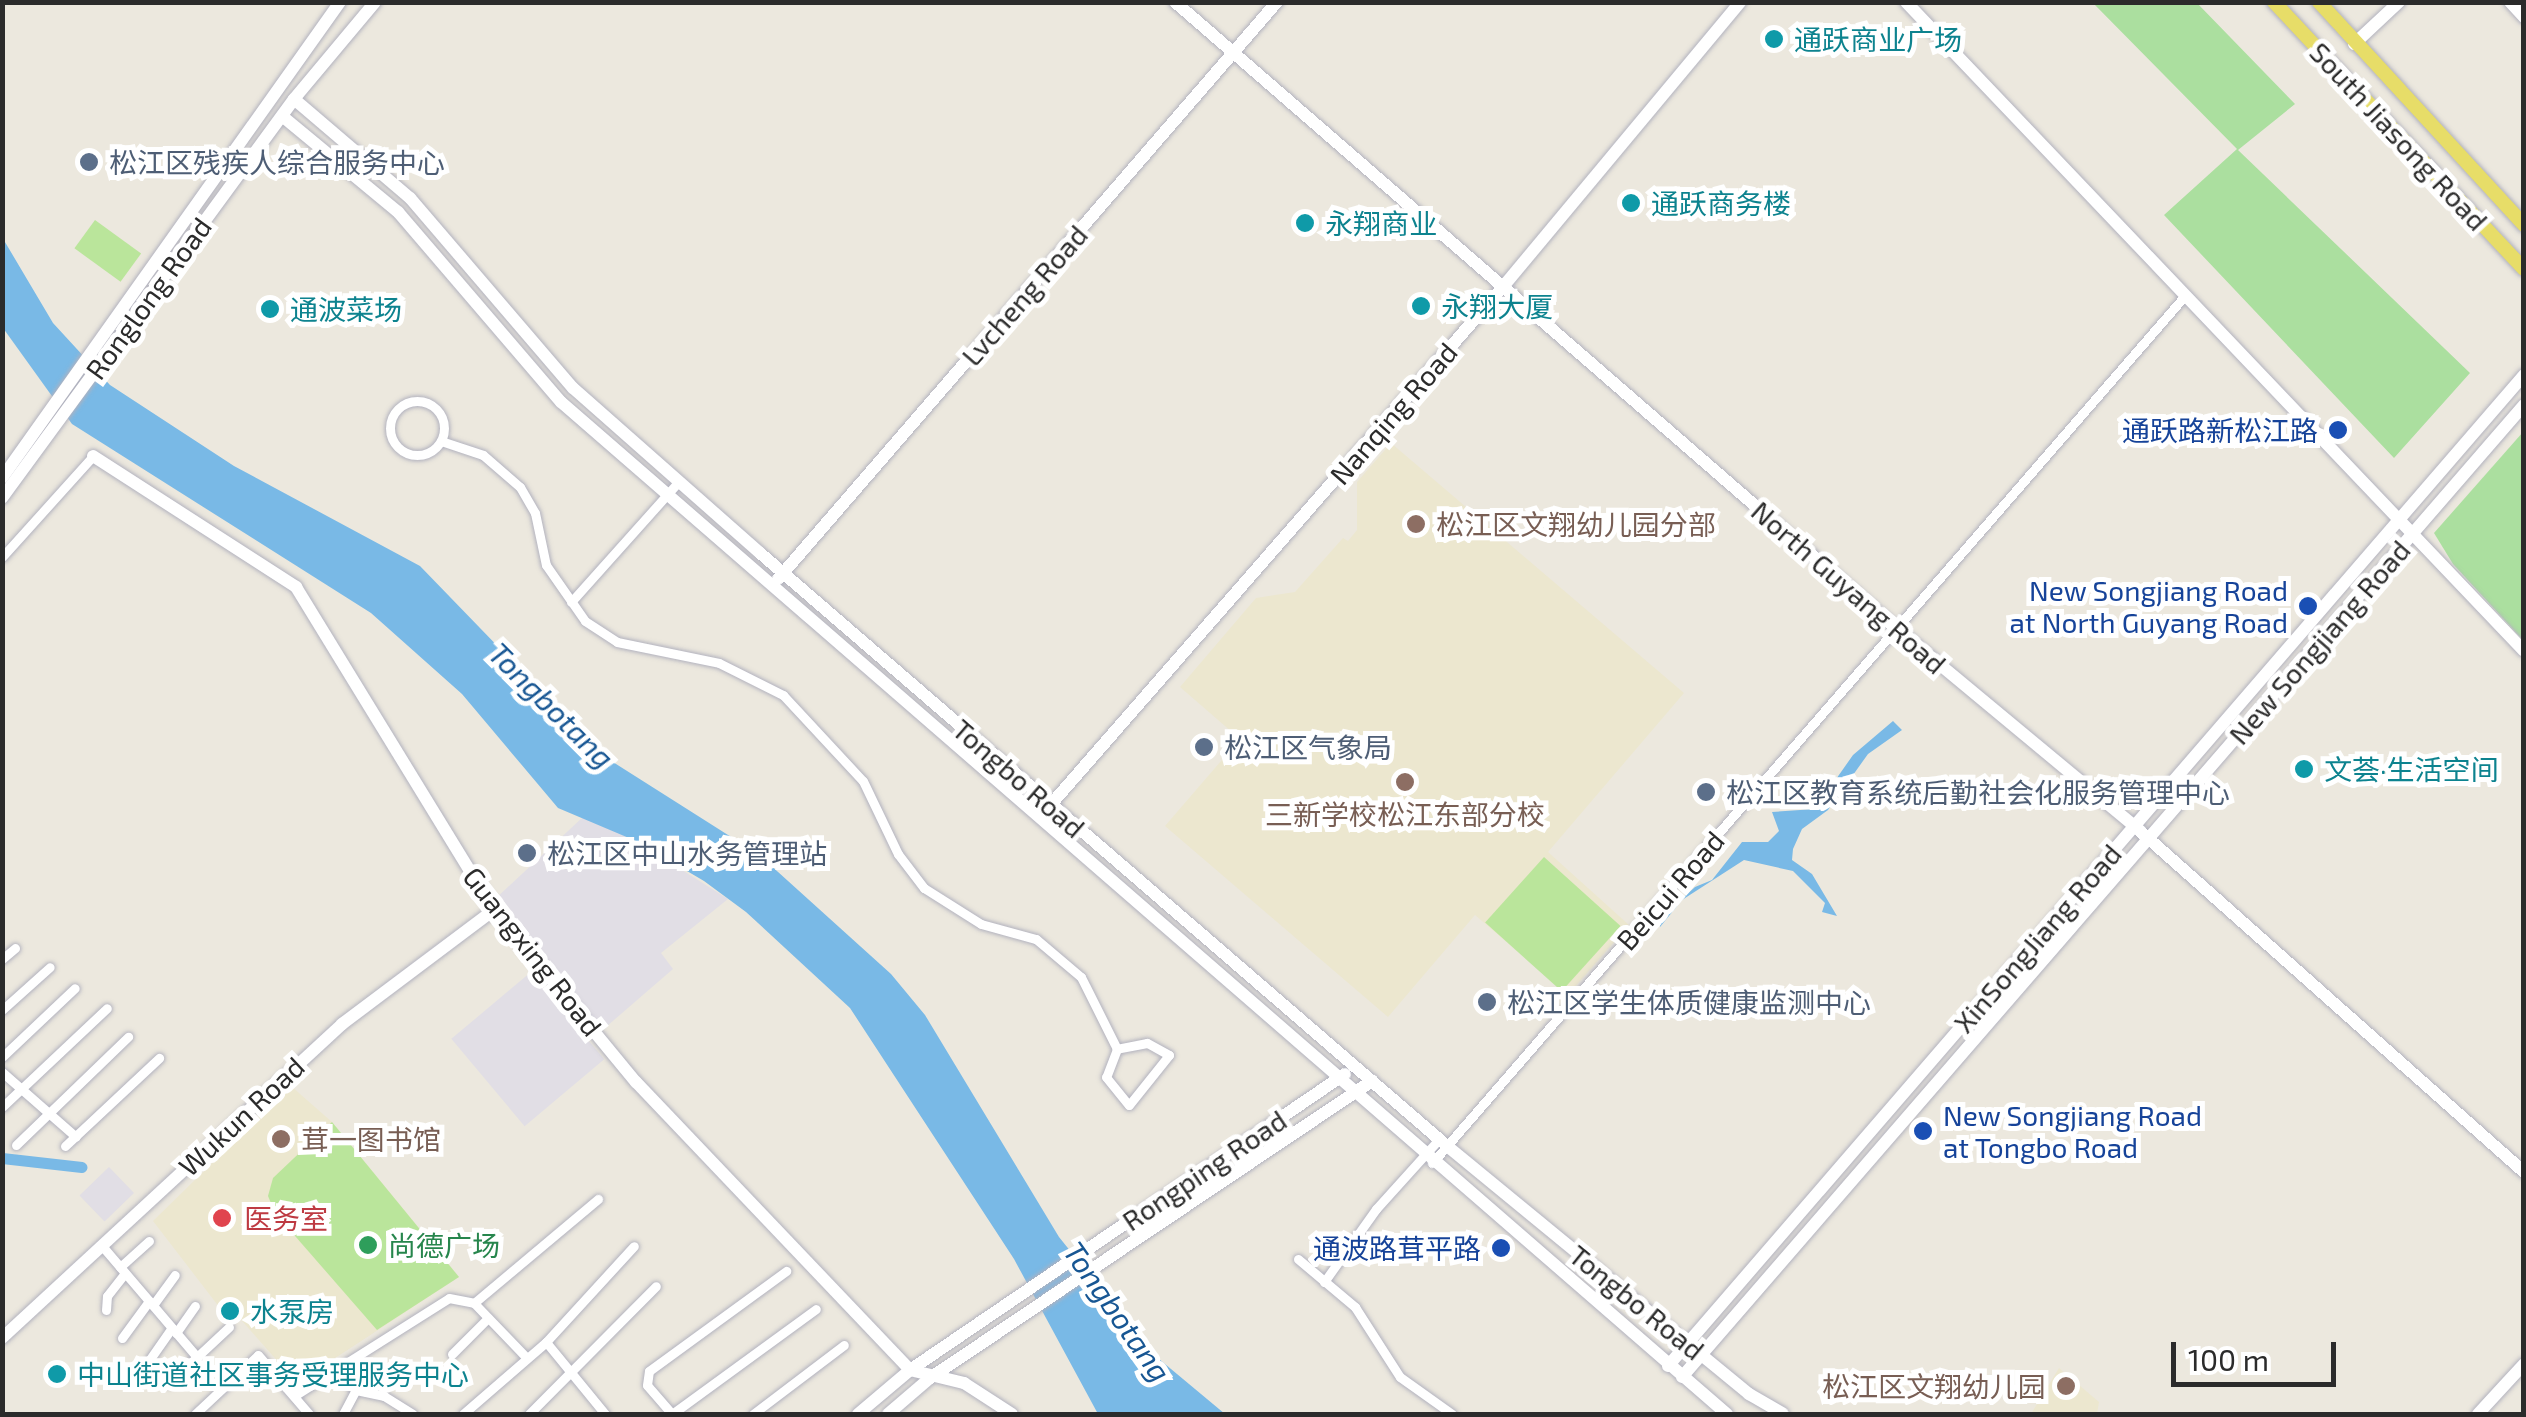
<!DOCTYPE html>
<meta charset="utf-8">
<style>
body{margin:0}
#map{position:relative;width:2526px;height:1417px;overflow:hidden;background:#ece8de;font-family:"Exo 2","Noto Sans SC",sans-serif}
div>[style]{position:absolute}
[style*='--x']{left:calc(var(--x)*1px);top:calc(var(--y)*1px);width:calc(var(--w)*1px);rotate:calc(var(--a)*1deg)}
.industrial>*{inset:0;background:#e1dee5;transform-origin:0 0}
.education>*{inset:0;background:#ece7cf}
.green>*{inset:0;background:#abdf9f}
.pitch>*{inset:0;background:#bae59b;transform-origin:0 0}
.water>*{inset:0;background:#79b9e6}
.canal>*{height:11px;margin:-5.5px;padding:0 5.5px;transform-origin:5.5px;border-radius:5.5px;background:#79b9e6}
.roads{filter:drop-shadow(0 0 2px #b2b2be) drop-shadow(0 0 2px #b2b2be)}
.street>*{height:9px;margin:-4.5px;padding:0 4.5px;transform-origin:4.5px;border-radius:4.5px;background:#fff}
.street>.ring{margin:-4.5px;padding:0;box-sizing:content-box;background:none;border:9px solid #fff;border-radius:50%}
.secondary>*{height:12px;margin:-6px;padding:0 6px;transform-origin:6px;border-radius:6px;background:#fff}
.primary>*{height:14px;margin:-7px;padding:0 7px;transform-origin:7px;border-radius:7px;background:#e7dd68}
.dots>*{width:28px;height:28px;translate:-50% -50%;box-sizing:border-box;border:5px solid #fff;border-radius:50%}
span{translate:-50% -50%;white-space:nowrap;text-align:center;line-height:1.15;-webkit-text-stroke:10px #fff;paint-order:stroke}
.culture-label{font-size:28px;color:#0d838f}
.left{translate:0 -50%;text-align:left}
.street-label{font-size:28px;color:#2b2b2b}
.service-label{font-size:28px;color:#4e5e75}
.transit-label{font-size:28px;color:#164399}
.right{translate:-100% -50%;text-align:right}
.education-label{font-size:28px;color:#785e54}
.health-label{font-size:28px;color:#be3a42}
.leisure-label{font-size:28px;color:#27864d}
.water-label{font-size:30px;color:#175693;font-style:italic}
.frame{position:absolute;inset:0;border:5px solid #2b2b2b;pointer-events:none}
.scale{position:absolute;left:2171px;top:1342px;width:165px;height:45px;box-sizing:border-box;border:5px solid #2b2b2b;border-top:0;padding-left:12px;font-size:30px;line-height:35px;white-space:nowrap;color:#2b2b2b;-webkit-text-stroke:8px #fff;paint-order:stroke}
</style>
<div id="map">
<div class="industrial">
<div style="clip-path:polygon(583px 817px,636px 841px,728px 899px,661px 953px,673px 969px,599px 1033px,494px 900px)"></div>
<div style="left:531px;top:972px;width:114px;height:104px;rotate:50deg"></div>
<div style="left:109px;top:1167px;width:36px;height:41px;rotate:46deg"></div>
</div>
<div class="education">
<div style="clip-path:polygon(1391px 443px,1684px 693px,1548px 852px,1629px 925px,1568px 995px,1475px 915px,1388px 1017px,1165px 826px,1240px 739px,1180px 687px,1256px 598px,1295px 592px,1343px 538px,1348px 541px,1357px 530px,1357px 482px)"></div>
<div style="clip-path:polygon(291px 1086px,332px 1122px,459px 1277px,297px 1383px,235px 1313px,223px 1312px,153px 1221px)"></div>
<div style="clip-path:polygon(2059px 1368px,2099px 1402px,2097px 1414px,2031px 1414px)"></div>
</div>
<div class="green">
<div style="clip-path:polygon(2093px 3px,2197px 3px,2295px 104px,2238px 150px,2470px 373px,2394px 458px,2164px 215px,2237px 149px)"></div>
<div style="clip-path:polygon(2523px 432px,2523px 640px,2453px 564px,2434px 533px)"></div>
</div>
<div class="pitch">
<div style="left:95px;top:220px;width:57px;height:35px;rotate:36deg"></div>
<div style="left:1544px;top:857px;width:103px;height:88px;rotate:42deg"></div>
<div style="clip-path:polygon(332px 1122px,459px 1277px,377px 1330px,275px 1213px,268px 1196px,273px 1178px)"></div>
</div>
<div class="water">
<div style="clip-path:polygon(2px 237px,53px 323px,110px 385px,234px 466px,420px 566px,605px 757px,758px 854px,891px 974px,925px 1015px,1059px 1237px,1153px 1354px,1225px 1414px,1098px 1414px,1014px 1259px,850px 1008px,746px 912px,704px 881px,636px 841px,558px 808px,462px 694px,371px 613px,72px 424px,3px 328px)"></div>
<div style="clip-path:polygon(1893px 721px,1902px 730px,1868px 754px,1828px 810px,1802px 829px,1793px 849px,1792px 860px,1812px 874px,1837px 916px,1822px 912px,1825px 903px,1793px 871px,1744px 860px,1682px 900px,1660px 927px,1659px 920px,1695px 887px,1712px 880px,1742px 842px,1768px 842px,1779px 831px,1772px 812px,1815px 809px,1853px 755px)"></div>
</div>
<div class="canal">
<div style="--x:2;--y:1158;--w:80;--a:6.5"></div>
</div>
<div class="roads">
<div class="street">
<div class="ring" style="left:390px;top:401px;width:45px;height:45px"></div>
<div style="--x:441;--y:441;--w:44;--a:18.4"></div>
<div style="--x:483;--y:455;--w:49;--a:40.9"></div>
<div style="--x:520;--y:487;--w:30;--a:60"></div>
<div style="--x:535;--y:513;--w:53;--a:78.1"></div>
<div style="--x:546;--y:565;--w:68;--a:55.1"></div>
<div style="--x:585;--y:621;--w:38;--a:33"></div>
<div style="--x:617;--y:642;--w:104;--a:11.6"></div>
<div style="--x:719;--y:663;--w:72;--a:26.6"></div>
<div style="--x:783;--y:695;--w:117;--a:47.1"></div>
<div style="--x:863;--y:781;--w:81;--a:64.4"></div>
<div style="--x:898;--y:854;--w:43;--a:52.6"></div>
<div style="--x:924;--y:888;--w:67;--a:32.3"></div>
<div style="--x:981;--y:924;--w:57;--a:15.3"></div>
<div style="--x:1036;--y:939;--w:59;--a:40.2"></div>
<div style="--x:1081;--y:977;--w:80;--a:63.4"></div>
<div style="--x:1117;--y:1049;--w:30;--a:111"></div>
<div style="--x:1106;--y:1077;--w:36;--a:51"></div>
<div style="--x:1129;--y:1105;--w:64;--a:-51.3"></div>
<div style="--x:1169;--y:1055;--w:25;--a:-151"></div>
<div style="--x:1147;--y:1043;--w:31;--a:169"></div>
<div style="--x:2;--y:557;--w:136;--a:-48"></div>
<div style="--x:571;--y:602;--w:162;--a:-48.2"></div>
<div style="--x:2;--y:959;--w:17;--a:-40"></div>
<div style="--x:2;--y:1010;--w:64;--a:-41.9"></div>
<div style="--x:2;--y:1057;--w:100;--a:-43.4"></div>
<div style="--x:2;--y:1072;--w:98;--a:41.3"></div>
<div style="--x:2;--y:1107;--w:144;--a:-43.3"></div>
<div style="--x:16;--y:1145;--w:156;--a:-44"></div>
<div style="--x:65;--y:1146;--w:129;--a:-43.1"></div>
<div style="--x:1432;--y:1163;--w:1144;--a:-49.04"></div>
<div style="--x:103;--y:1247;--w:145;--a:49.5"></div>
<div style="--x:1298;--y:1259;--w:75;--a:40.1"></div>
<div style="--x:1355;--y:1307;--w:83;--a:57.3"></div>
<div style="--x:1400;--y:1377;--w:64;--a:35.4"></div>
<div style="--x:120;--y:1267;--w:39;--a:-42"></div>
<div style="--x:1324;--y:1282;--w:90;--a:-54.5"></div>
<div style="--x:1376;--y:1209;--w:94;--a:-48"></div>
<div style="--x:474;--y:1303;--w:162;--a:-40"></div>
<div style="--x:153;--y:1305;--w:37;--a:-54"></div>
<div style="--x:106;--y:1310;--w:14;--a:-86"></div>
<div style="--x:107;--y:1296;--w:29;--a:-52"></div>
<div style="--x:176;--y:1333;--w:33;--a:-55"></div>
<div style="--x:122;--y:1338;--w:46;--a:-53.9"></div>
<div style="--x:546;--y:1342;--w:93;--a:50.7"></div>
<div style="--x:452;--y:1354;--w:51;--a:-45"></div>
<div style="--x:150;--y:1359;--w:38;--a:-55"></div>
<div style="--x:334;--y:1369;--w:30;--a:44"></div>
<div style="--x:356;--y:1390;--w:29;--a:12"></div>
<div style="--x:384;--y:1396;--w:34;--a:32"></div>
<div style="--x:169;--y:1383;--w:82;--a:-43"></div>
<div style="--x:294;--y:1396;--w:183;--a:-32.3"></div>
<div style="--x:449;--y:1298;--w:25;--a:11"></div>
<div style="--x:474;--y:1303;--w:75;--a:46.1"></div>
<div style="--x:195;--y:1414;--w:86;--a:-43.1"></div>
<div style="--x:258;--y:1355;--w:78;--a:49.2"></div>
<div style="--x:343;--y:1414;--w:27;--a:-62"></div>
<div style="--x:463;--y:1414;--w:110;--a:-40.9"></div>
<div style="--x:546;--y:1342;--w:130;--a:-47.5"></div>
<div style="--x:529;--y:1414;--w:180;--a:-45.2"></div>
<div style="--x:672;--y:1414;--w:38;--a:-131"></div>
<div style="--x:647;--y:1385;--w:14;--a:-82"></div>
<div style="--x:649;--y:1371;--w:170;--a:-36.1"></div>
<div style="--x:672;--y:1414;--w:178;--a:-36.1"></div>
<div style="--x:753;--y:1414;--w:114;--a:-37.2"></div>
</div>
<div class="secondary">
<div style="--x:1175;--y:2;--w:956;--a:40.97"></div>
<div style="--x:1897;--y:629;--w:316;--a:39.7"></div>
<div style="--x:2140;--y:831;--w:514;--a:41.61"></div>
<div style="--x:1906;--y:2;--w:896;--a:46.4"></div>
<div style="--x:2510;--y:2;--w:21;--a:47"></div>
<div style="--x:2354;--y:44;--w:62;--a:-43"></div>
<div style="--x:294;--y:99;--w:153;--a:40.5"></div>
<div style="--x:410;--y:198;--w:250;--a:49.4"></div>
<div style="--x:573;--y:388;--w:249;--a:41.4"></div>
<div style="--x:760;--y:553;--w:908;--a:40.8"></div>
<div style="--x:1447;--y:1146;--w:391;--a:39.4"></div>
<div style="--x:1749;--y:1394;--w:39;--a:30"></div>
<div style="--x:282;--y:116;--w:151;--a:39.6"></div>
<div style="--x:398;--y:212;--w:250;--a:49.4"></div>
<div style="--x:561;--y:402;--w:1544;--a:40.96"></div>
<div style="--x:93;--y:456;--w:242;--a:32.8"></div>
<div style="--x:296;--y:587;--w:379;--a:58.5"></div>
<div style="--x:494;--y:910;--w:223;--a:50.5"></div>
<div style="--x:636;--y:1082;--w:398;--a:46.4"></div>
<div style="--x:910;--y:1370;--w:56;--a:13.5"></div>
<div style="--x:964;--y:1383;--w:57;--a:32.9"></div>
<div style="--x:2;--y:478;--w:584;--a:-54.62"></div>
<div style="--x:2;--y:498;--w:494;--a:-53.8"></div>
<div style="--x:294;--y:99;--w:126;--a:-50.1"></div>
<div style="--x:778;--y:579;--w:763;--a:-49.15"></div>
<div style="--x:1047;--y:809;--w:692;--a:-48.87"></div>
<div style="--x:1502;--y:288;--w:372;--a:-50.2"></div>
<div style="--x:2;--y:1338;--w:463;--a:-42.7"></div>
<div style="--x:342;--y:1024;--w:190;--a:-36.9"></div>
<div style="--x:1668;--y:1366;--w:1310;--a:-49.18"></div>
<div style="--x:1682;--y:1377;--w:1286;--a:-49.1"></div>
<div style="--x:858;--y:1414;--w:68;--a:-40.2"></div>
<div style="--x:910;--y:1370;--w:526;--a:-34.23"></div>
<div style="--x:888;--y:1414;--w:55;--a:-40.6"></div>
<div style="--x:930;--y:1378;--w:533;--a:-33.9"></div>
<div style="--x:2478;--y:1414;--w:68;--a:-47.4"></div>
</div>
<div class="primary">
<div style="--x:2274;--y:2;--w:366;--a:46.9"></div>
<div style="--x:2319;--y:2;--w:303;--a:47.4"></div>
</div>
</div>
<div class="dots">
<div style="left:1774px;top:39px;background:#0f9aa8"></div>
<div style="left:89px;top:162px;background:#5c6f8a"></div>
<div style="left:1631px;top:203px;background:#0f9aa8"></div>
<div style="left:1305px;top:223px;background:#0f9aa8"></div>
<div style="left:1421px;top:306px;background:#0f9aa8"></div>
<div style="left:270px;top:309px;background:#0f9aa8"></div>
<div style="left:2338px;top:430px;background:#1a4fb4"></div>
<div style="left:1416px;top:524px;background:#8d6e63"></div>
<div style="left:2308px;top:606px;background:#1a4fb4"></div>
<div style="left:1204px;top:747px;background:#5c6f8a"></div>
<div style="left:2304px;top:769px;background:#0f9aa8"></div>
<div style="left:1405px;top:782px;background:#8d6e63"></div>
<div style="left:1706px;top:792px;background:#5c6f8a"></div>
<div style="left:527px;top:853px;background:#5c6f8a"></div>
<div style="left:1487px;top:1002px;background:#5c6f8a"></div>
<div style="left:1923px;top:1131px;background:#1a4fb4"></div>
<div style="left:281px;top:1139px;background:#8d6e63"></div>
<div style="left:222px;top:1218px;background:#e0444e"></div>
<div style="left:368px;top:1245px;background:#2e9e5b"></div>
<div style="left:1501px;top:1248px;background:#1a4fb4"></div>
<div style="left:230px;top:1311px;background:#0f9aa8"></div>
<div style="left:57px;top:1374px;background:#0f9aa8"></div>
<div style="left:2066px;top:1386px;background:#8d6e63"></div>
</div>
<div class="culture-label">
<span class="left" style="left:1794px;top:39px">通跃商业广场</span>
<span class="left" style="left:1651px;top:203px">通跃商务楼</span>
<span class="left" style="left:1325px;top:223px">永翔商业</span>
<span class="left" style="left:1441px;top:306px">永翔大厦</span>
<span class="left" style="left:290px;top:309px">通波菜场</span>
<span class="left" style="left:2324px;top:769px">文荟·生活空间</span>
<span class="left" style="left:250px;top:1311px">水泵房</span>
<span class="left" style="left:77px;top:1374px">中山街道社区事务受理服务中心</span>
</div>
<div class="street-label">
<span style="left:2399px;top:136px;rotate:47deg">South Jiasong Road</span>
<span style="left:1024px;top:295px;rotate:-49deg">Lvcheng Road</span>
<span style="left:148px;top:298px;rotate:-54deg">Ronglong Road</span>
<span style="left:1393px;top:413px;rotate:-49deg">Nanqing Road</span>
<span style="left:1849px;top:587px;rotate:41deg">North Guyang Road</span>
<span style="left:2319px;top:642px;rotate:-49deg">New Songjiang Road</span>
<span style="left:1019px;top:778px;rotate:41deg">Tongbo Road</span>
<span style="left:1670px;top:890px;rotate:-49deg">Beicui Road</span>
<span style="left:2037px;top:938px;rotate:-49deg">XinSongJiang Road</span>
<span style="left:533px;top:951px;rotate:52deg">Guangxing Road</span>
<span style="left:241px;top:1116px;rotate:-43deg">Wukun Road</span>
<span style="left:1204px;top:1170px;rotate:-34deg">Rongping Road</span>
<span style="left:1637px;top:1302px;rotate:39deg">Tongbo Road</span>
</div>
<div class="service-label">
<span class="left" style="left:109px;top:162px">松江区残疾人综合服务中心</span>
<span class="left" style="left:1224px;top:747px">松江区气象局</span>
<span class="left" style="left:1726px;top:792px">松江区教育系统后勤社会化服务管理中心</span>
<span class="left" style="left:547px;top:853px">松江区中山水务管理站</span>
<span class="left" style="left:1507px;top:1002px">松江区学生体质健康监测中心</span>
</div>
<div class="transit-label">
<span class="right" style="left:2318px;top:430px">通跃路新松江路</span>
<span class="right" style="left:2288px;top:606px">New Songjiang Road<br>at North Guyang Road</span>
<span class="left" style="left:1943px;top:1131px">New Songjiang Road<br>at Tongbo Road</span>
<span class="right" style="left:1481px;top:1248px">通波路茸平路</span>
</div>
<div class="education-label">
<span class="left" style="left:1436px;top:524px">松江区文翔幼儿园分部</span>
<span style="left:1405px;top:814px">三新学校松江东部分校</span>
<span class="left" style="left:301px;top:1139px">茸一图书馆</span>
<span class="right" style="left:2046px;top:1386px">松江区文翔幼儿园</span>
</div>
<div class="health-label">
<span class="left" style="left:244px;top:1218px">医务室</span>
</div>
<div class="leisure-label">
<span class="left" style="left:388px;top:1245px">尚德广场</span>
</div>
<div class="water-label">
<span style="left:552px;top:705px;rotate:45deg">Tongbotang</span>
<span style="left:1118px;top:1311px;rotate:55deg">Tongbotang</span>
</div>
<div class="frame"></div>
<div class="scale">100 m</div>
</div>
